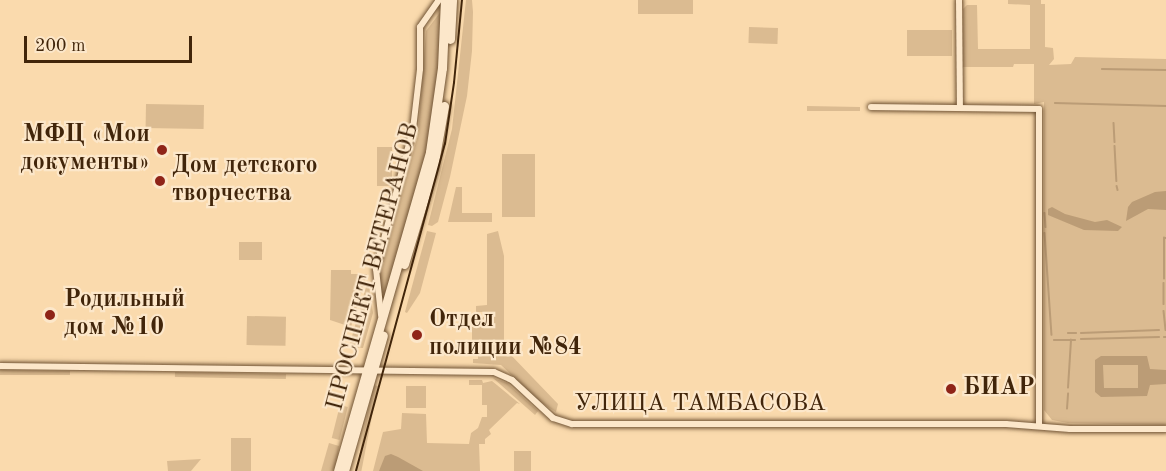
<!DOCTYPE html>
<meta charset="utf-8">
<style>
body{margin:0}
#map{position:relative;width:1166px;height:471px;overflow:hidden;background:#fadaad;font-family:"Old Standard TT",serif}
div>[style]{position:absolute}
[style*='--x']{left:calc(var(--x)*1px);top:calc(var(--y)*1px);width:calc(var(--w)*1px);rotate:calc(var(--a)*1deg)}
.green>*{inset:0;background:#dbbb91;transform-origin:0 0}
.water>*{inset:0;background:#bb9c76}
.stream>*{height:1.5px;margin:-0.75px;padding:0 0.75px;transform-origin:0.75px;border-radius:0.75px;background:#bb9c76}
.roads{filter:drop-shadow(0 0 2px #6f5233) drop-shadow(0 0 2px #6f5233)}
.street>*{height:6px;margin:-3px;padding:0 3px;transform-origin:3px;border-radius:3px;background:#fce7ca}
.secondary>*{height:9px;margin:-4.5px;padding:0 4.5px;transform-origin:4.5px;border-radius:4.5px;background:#fce7ca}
.tram>*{height:1.5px;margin:-0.75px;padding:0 0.75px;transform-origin:0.75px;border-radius:0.75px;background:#41250a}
.dots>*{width:16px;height:16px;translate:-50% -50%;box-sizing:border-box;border:3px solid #fce7ca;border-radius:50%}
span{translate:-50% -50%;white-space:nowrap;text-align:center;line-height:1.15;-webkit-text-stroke:4.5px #fce7ca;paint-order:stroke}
.poi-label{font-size:24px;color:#41250a;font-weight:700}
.right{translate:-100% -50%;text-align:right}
.left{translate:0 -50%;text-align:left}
.street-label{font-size:24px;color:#41250a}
.scale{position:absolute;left:24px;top:36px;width:168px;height:27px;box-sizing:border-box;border:3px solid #41250a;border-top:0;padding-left:8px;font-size:18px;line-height:21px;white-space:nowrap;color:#41250a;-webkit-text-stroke:4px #fce7ca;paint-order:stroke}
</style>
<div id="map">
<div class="green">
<div style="clip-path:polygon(466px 0,472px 0,473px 12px,472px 51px,467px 96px,450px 177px,438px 222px,432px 226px,428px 225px,452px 129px)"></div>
<div style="left:638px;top:0;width:55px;height:14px"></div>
<div style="clip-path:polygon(1008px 0,1041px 0,1041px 4px,1045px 4px,1045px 47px,1053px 48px,1054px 59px,1049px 65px,1071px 64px,1075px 57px,1166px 59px,1166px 425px,1068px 423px,1052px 420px,1044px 410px,1044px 102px,1034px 104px,1034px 64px,1014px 64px,1013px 67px,962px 67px,963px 9px,967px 5px,977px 5px,978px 49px,1030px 49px,1030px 5px,1008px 4px)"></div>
<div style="clip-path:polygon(442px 10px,436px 98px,425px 161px,385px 294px,380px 292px,380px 268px,418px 135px,426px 31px)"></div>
<div style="left:749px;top:27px;width:29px;height:16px;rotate:2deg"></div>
<div style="left:952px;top:30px;width:26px;height:45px;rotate:90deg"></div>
<div style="left:146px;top:104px;width:58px;height:24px;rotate:1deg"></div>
<div style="clip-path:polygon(807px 106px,860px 107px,860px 111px,807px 111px)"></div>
<div style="left:377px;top:147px;width:15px;height:39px"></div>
<div style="left:502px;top:154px;width:33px;height:63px"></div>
<div style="clip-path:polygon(456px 187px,462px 187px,462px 213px,492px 213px,492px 222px,448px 222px)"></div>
<div style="clip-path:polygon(427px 231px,436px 233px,420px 293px,407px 313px,405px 312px)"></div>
<div style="clip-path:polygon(498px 231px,504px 256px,504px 342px,511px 348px,509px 353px,558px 404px,556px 412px,539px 401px,501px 365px,473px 363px,473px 359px,478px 359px,478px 345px,472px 344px,472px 318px,483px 318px,483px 312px,476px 312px,476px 306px,487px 305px,487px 234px)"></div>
<div style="left:239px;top:242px;width:23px;height:18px"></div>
<div style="clip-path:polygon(331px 270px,351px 270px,351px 274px,367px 274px,351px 327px,330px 320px)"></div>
<div style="clip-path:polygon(368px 280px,373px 313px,363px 348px,349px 347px)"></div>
<div style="left:247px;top:316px;width:39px;height:29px;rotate:1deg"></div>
<div style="clip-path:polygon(0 370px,70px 371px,70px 375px,0 375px)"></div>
<div style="left:175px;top:372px;width:111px;height:5px;rotate:1deg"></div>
<div style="clip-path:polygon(493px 378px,507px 383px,538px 411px,535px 415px)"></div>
<div style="clip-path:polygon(469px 380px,482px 380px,483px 383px,492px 381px,520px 404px,517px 403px,489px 430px,491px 434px,485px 439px,485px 444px,479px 444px,480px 471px,373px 471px,383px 432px,401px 429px,402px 413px,426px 414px,427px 443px,469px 444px,471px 433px,478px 428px,482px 417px,487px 417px,487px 405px,482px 405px,482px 385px,469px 385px)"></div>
<div style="left:373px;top:385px;width:5px;height:89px;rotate:11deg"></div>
<div style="left:406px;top:386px;width:20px;height:22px"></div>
<div style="left:340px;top:405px;width:8px;height:34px;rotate:14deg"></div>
<div style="left:231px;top:438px;width:20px;height:33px"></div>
<div style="clip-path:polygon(329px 443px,339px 446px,336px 471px,321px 471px)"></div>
<div style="left:514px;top:451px;width:17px;height:20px"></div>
<div style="clip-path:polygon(201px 459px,191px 471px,168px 471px,167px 461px)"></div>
</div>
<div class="water">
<div style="clip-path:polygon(1166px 191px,1166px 210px,1148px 209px,1126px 221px,1128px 207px,1132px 202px,1155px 192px)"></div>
<div style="clip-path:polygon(1052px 207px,1065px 214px,1095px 222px,1107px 220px,1122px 227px,1118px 231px,1084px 230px,1048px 215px,1048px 209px)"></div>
<div style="clip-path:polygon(evenodd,1101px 356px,1147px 356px,1150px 369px,1166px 370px,1166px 384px,1150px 385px,1147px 396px,1101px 397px,1095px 392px,1095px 360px,1101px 356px,1103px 365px,1138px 365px,1138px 388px,1104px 388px,1103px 365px)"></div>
<div style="clip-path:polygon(391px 454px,398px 457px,423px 471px,379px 471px,385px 456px)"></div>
</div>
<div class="stream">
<div style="--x:1102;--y:69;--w:64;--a:0.9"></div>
<div style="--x:1055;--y:103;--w:111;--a:1.5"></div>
<div style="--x:1114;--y:123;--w:19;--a:87"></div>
<div style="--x:1115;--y:146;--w:35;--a:87"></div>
<div style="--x:1117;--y:186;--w:4;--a:76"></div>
<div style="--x:1045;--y:213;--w:14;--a:86"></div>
<div style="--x:1045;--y:233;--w:102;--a:86.1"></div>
<div style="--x:1164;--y:279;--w:41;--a:-90"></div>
<div style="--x:1164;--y:238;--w:2;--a:0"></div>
<div style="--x:1164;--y:283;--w:21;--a:90"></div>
<div style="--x:1164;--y:311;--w:19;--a:84"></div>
<div style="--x:1068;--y:333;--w:8;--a:0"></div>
<div style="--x:1081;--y:333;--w:78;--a:-2.2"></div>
<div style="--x:1164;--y:337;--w:2;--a:0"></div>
<div style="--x:1081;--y:339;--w:78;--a:-1.5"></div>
<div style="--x:1054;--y:340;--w:21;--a:0"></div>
<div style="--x:1068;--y:388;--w:48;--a:-86.4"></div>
<div style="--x:1067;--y:409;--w:15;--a:-86"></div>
</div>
<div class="roads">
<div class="street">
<div style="--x:959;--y:0;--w:107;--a:89.5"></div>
<div style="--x:871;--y:107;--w:168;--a:0.7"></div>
<div style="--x:1039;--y:109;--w:316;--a:90"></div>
<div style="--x:381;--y:315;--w:46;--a:-96.2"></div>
<div style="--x:376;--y:269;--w:145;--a:-75.2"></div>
<div style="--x:413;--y:129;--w:60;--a:-83.3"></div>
<div style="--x:420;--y:69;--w:42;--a:-90"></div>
<div style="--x:420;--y:27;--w:33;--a:-55"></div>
<div style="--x:0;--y:366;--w:494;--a:0.7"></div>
<div style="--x:494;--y:372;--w:20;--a:24"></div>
<div style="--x:512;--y:380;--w:56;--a:42.8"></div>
<div style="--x:553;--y:418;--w:20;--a:18"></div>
<div style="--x:572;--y:424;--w:434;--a:0"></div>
<div style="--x:1006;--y:424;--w:64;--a:4.5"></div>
<div style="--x:1070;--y:429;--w:96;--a:0"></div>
</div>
<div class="secondary">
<div style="--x:450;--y:39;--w:39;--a:-87"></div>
<div style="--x:404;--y:264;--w:100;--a:-73.2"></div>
<div style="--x:433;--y:168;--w:63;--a:-79.9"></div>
<div style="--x:338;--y:471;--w:332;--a:-73.9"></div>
<div style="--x:430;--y:152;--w:85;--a:-81.9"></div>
<div style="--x:442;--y:68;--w:68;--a:-87.5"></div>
<div style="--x:344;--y:471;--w:141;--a:-74"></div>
</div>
</div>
<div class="tram">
<div style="--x:356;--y:471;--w:339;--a:-74.8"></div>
<div style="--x:445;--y:144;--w:62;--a:-81.6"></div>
<div style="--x:454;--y:83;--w:83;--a:-84.5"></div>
</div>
<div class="dots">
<div style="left:162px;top:150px;background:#8f2418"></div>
<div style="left:160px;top:181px;background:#8f2418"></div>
<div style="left:50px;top:315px;background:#8f2418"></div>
<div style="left:417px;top:335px;background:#8f2418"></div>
<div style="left:951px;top:389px;background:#8f2418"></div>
</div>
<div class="poi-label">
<span class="right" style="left:150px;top:150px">МФЦ «Мои<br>документы»</span>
<span class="left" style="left:172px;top:181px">Дом детского<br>творчества</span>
<span class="left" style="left:64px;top:315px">Родильный<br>дом №10</span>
<span class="left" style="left:429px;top:335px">Отдел<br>полиции №84</span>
<span class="left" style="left:963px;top:389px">БИАР</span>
</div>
<div class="street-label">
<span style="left:374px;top:267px;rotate:-75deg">ПРОСПЕКТ ВЕТЕРАНОВ</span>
<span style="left:700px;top:405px">УЛИЦА ТАМБАСОВА</span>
</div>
<div class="scale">200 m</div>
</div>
